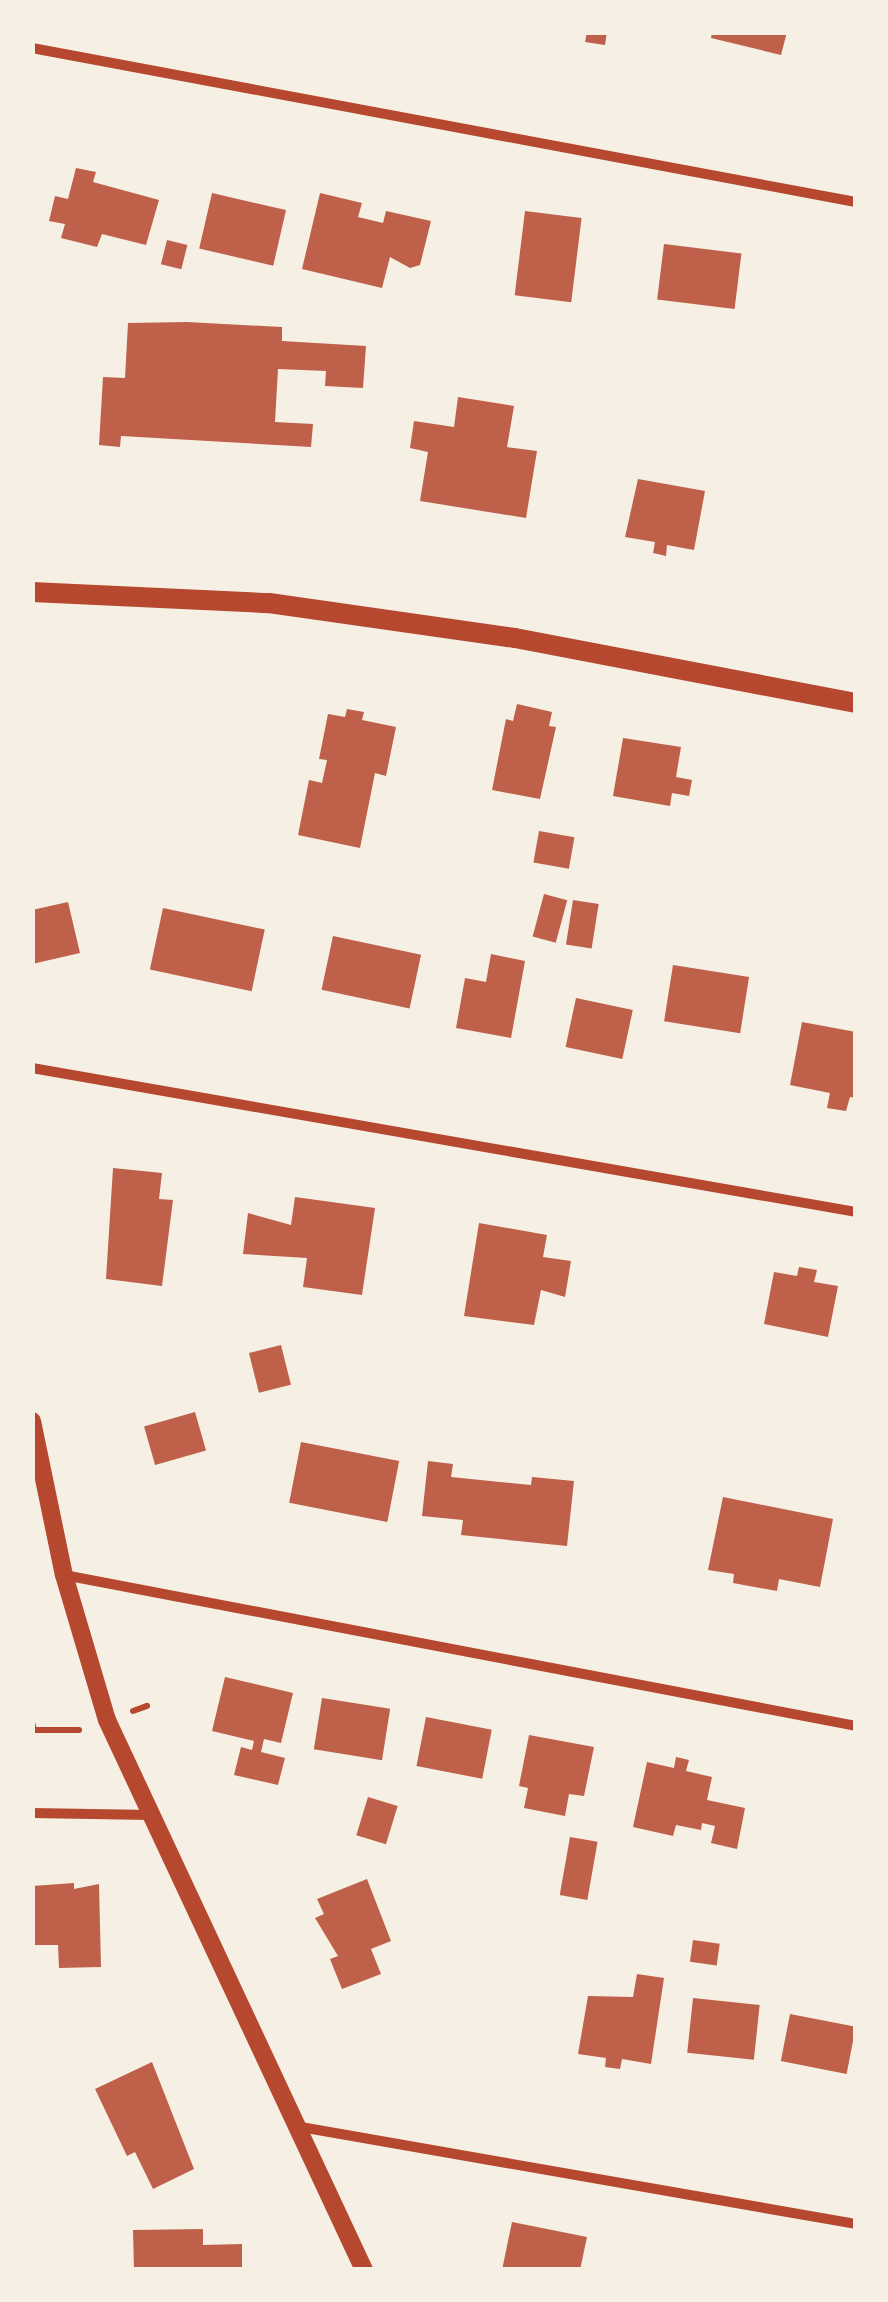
<!DOCTYPE html>
<style>
body{margin:0}
#map{position:relative;width:888px;height:2302px;overflow:hidden;background:#f6efe4;font-family:"DejaVu Sans",sans-serif}
div>[style]{position:absolute}
[style*='--x']{left:calc(var(--x)*1px);top:calc(var(--y)*1px);width:calc(var(--w)*1px);rotate:calc(var(--a)*1deg)}
.building>*{inset:0;background:#bf614a;transform-origin:0 0}
.path>*{height:6px;margin:-3px;padding:0 3px;transform-origin:3px;border-radius:3px;background:#b5482f}
.minor>*{height:10px;margin:-5px;padding:0 5px;transform-origin:5px;border-radius:5px;background:#b5482f}
.tertiary>*{height:18px;margin:-9px;padding:0 9px;transform-origin:9px;border-radius:9px;background:#b5482f}
.secondary>*{height:20px;margin:-10px;padding:0 10px;transform-origin:10px;border-radius:10px;background:#b5482f}
span{translate:-50% -50%;white-space:nowrap;text-align:center;line-height:1.15;-webkit-text-stroke:9px #f6efe4;paint-order:stroke}
.frame{position:absolute;inset:0;border:35px solid #f6efe4;pointer-events:none}
</style>
<div id="map">
<div class="building">
<div style="clip-path:polygon(587px 32px,607px 32px,605px 45px,585px 42px)"></div>
<div style="clip-path:polygon(712px 32px,787px 32px,781px 55px,711px 38px)"></div>
<div style="clip-path:polygon(76px 168px,96px 172px,93px 182px,159px 200px,146px 245px,102px 234px,97px 247px,61px 238px,65px 224px,49px 221px,55px 196px,68px 199px)"></div>
<div style="left:212px;top:193px;width:76px;height:57px;rotate:13deg"></div>
<div style="clip-path:polygon(320px 193px,362px 203px,358px 217px,383px 223px,386px 211px,431px 221px,420px 265px,410px 268px,390px 257px,382px 288px,302px 269px)"></div>
<div style="left:525px;top:211px;width:57px;height:85px;rotate:7deg"></div>
<div style="left:167px;top:240px;width:21px;height:25px;rotate:14deg"></div>
<div style="left:664px;top:244px;width:78px;height:56px;rotate:7deg"></div>
<div style="clip-path:polygon(187px 322px,282px 327px,282px 341px,366px 346px,363px 388px,325px 386px,326px 371px,278px 369px,275px 422px,313px 424px,311px 447px,121px 436px,120px 447px,99px 445px,103px 377px,125px 378px,128px 323px)"></div>
<div style="clip-path:polygon(458px 397px,514px 406px,507px 447px,537px 451px,526px 518px,420px 501px,428px 452px,410px 448px,414px 421px,454px 427px)"></div>
<div style="clip-path:polygon(638px 479px,705px 491px,694px 550px,667px 545px,666px 556px,653px 553px,655px 542px,625px 537px)"></div>
<div style="clip-path:polygon(517px 704px,552px 712px,549px 726px,556px 727px,540px 799px,492px 790px,506px 719px,513px 721px)"></div>
<div style="clip-path:polygon(347px 709px,364px 712px,362px 720px,396px 727px,386px 776px,375px 773px,360px 848px,298px 835px,309px 780px,322px 783px,327px 760px,319px 759px,328px 714px,345px 717px)"></div>
<div style="clip-path:polygon(623px 738px,681px 747px,676px 777px,692px 780px,689px 796px,672px 793px,670px 806px,613px 796px)"></div>
<div style="left:539px;top:831px;width:36px;height:32px;rotate:10deg"></div>
<div style="left:544px;top:894px;width:24px;height:44px;rotate:15deg"></div>
<div style="left:573px;top:900px;width:26px;height:45px;rotate:9deg"></div>
<div style="clip-path:polygon(68px 902px,80px 953px,32px 964px,32px 910px)"></div>
<div style="left:163px;top:908px;width:104px;height:63px;rotate:12deg"></div>
<div style="left:333px;top:936px;width:90px;height:55px;rotate:12deg"></div>
<div style="clip-path:polygon(491px 954px,525px 961px,511px 1038px,456px 1028px,465px 978px,486px 982px)"></div>
<div style="left:673px;top:965px;width:77px;height:57px;rotate:9deg"></div>
<div style="left:576px;top:998px;width:58px;height:50px;rotate:12deg"></div>
<div style="clip-path:polygon(802px 1022px,856px 1032px,856px 1098px,850px 1097px,846px 1111px,827px 1108px,830px 1093px,790px 1085px)"></div>
<div style="clip-path:polygon(113px 1168px,162px 1173px,159px 1199px,173px 1200px,162px 1286px,106px 1279px)"></div>
<div style="clip-path:polygon(295px 1197px,375px 1208px,362px 1295px,303px 1287px,307px 1258px,243px 1254px,248px 1213px,291px 1225px)"></div>
<div style="clip-path:polygon(479px 1223px,547px 1235px,543px 1257px,571px 1261px,565px 1297px,541px 1290px,534px 1325px,464px 1316px)"></div>
<div style="clip-path:polygon(799px 1267px,817px 1270px,814px 1282px,838px 1286px,828px 1337px,764px 1324px,774px 1272px,797px 1276px)"></div>
<div style="left:281px;top:1345px;width:41px;height:33px;rotate:76deg"></div>
<div style="left:195px;top:1412px;width:40px;height:53px;rotate:74deg"></div>
<div style="left:301px;top:1442px;width:100px;height:62px;rotate:11deg"></div>
<div style="clip-path:polygon(428px 1461px,453px 1464px,451px 1477px,531px 1485px,532px 1477px,574px 1481px,567px 1546px,461px 1535px,463px 1520px,422px 1516px)"></div>
<div style="clip-path:polygon(723px 1497px,833px 1519px,820px 1587px,779px 1579px,777px 1591px,733px 1583px,734px 1574px,708px 1570px)"></div>
<div style="clip-path:polygon(225px 1677px,293px 1693px,281px 1743px,264px 1739px,261px 1752px,285px 1758px,278px 1785px,234px 1775px,241px 1747px,252px 1750px,254px 1741px,212px 1731px)"></div>
<div style="left:322px;top:1698px;width:69px;height:52px;rotate:9deg"></div>
<div style="left:426px;top:1717px;width:67px;height:50px;rotate:11deg"></div>
<div style="clip-path:polygon(529px 1735px,594px 1747px,584px 1796px,569px 1794px,565px 1816px,524px 1808px,528px 1788px,519px 1786px)"></div>
<div style="clip-path:polygon(676px 1757px,689px 1760px,686px 1771px,712px 1777px,707px 1800px,745px 1808px,737px 1849px,711px 1843px,715px 1826px,702px 1823px,701px 1830px,676px 1825px,673px 1836px,633px 1827px,647px 1762px,674px 1768px)"></div>
<div style="left:368px;top:1797px;width:31px;height:40px;rotate:17deg"></div>
<div style="left:570px;top:1837px;width:28px;height:59px;rotate:10deg"></div>
<div style="clip-path:polygon(367px 1879px,391px 1941px,371px 1949px,381px 1974px,342px 1989px,330px 1959px,338px 1956px,315px 1918px,324px 1914px,317px 1899px)"></div>
<div style="clip-path:polygon(74px 1883px,74px 1889px,99px 1884px,101px 1967px,59px 1968px,58px 1945px,32px 1945px,32px 1886px)"></div>
<div style="left:693px;top:1940px;width:27px;height:22px;rotate:8deg"></div>
<div style="clip-path:polygon(637px 1974px,664px 1978px,651px 2064px,622px 2059px,620px 2069px,605px 2067px,606px 2058px,578px 2054px,588px 1996px,633px 1997px)"></div>
<div style="left:693px;top:1998px;width:67px;height:55px;rotate:6deg"></div>
<div style="left:790px;top:2014px;width:67px;height:48px;rotate:11deg"></div>
<div style="clip-path:polygon(152px 2062px,194px 2169px,153px 2189px,135px 2152px,127px 2156px,95px 2089px)"></div>
<div style="clip-path:polygon(512px 2222px,587px 2237px,580px 2270px,502px 2270px)"></div>
<div style="clip-path:polygon(203px 2229px,203px 2245px,242px 2244px,242px 2270px,134px 2270px,133px 2230px)"></div>
</div>
<div class="path">
<div style="--x:133;--y:1711;--w:15;--a:-20"></div>
<div style="--x:32;--y:1722;--w:8;--a:76"></div>
<div style="--x:34;--y:1730;--w:45;--a:0"></div>
</div>
<div class="minor">
<div style="--x:32;--y:48;--w:838;--a:10.59"></div>
<div style="--x:32;--y:1068;--w:836;--a:9.91"></div>
<div style="--x:64;--y:1575;--w:806;--a:10.79"></div>
<div style="--x:32;--y:1813;--w:119;--a:1"></div>
<div style="--x:295;--y:2126;--w:569;--a:9.91"></div>
</div>
<div class="tertiary">
<div style="--x:32;--y:1421;--w:157;--a:78.3"></div>
<div style="--x:64;--y:1575;--w:151;--a:73.5"></div>
<div style="--x:107;--y:1720;--w:607;--a:64.95"></div>
</div>
<div class="secondary">
<div style="--x:32;--y:592;--w:237;--a:2.7"></div>
<div style="--x:269;--y:603;--w:248;--a:8.1"></div>
<div style="--x:515;--y:638;--w:347;--a:10.8"></div>
</div>
<div class="frame"></div>
</div>
